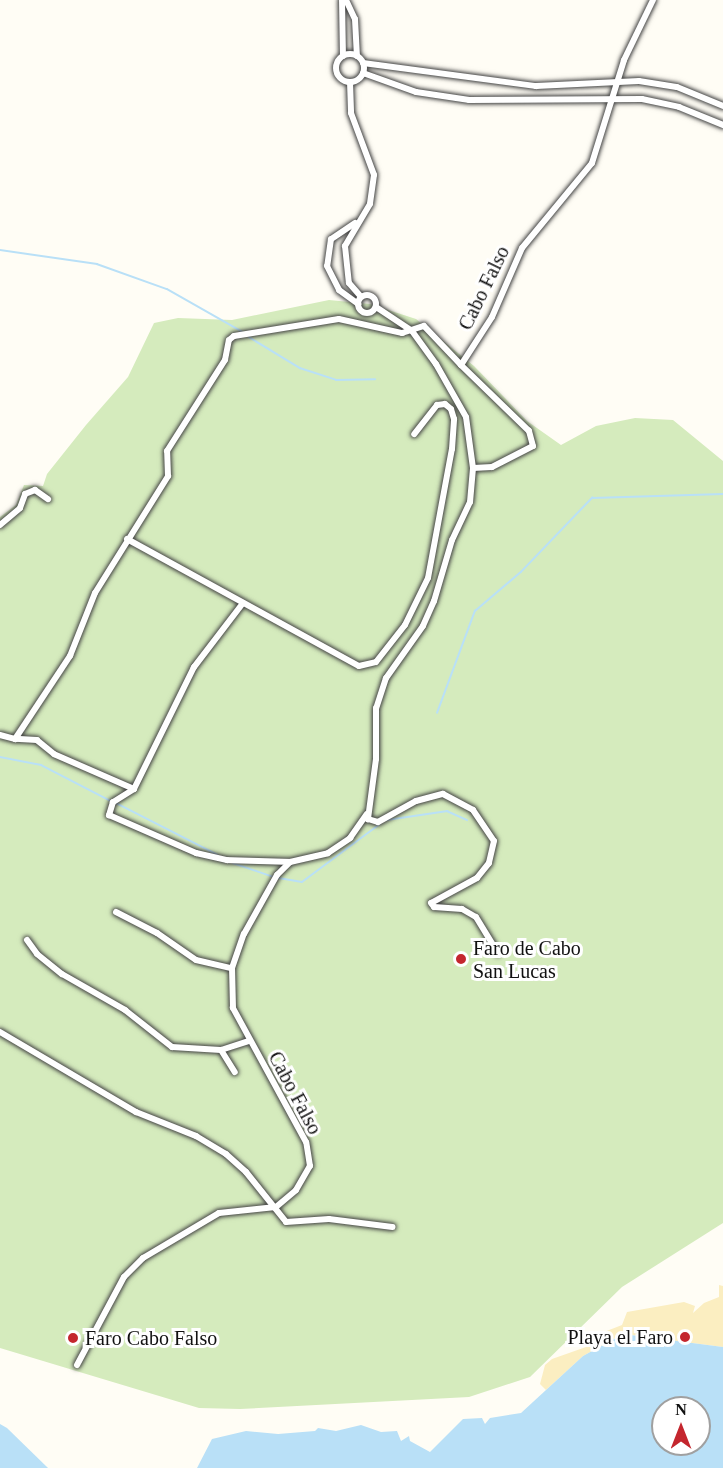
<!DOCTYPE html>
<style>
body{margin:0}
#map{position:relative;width:723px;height:1468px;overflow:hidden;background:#fffdf5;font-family:Georgia,serif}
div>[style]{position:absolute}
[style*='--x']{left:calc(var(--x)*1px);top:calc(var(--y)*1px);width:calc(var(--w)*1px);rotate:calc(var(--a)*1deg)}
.green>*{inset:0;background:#d5ebbd}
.sand>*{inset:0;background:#fbeec1}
.water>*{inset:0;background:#b9e0f7}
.stream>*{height:1.5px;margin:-0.75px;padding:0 0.75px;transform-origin:0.75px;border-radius:0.75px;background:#b9e0f7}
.roads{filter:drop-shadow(0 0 2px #444) drop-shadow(0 0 2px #444)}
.minor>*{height:6px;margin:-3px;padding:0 3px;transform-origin:3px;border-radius:3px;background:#fff}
.minor>.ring{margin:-3px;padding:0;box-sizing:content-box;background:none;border:6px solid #fff;border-radius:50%}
.dots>*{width:16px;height:16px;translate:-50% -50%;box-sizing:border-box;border:3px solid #fff;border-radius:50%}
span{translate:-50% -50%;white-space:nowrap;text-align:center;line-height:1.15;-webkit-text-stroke:6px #fff;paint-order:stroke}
.street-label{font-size:20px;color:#111}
.poi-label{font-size:20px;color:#111}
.left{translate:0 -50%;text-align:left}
.right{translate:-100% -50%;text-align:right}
.north{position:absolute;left:651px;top:1396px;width:60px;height:60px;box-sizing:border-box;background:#fff;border:2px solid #a0a0a0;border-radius:50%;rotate:0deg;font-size:16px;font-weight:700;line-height:24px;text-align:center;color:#111}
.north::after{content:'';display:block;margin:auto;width:21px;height:27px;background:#c4262e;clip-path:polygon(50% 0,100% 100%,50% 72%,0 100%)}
</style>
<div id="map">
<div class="green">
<div style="clip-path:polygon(329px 300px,370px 304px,416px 319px,474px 366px,527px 421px,561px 445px,596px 426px,635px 418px,673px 420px,723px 461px,723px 1223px,622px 1287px,530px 1377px,469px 1397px,240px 1409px,199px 1408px,0 1348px,0 517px,16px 505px,24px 485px,43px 486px,47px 474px,86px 425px,128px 377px,154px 323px,178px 318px,232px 320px)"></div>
</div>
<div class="sand">
<div style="clip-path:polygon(719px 1285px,723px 1286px,723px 1347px,623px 1334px,583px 1356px,546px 1390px,540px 1384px,545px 1365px,552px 1359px,586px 1347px,583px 1342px,586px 1339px,622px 1325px,627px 1312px,684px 1302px,695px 1306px,693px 1313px,704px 1303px,719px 1297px)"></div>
</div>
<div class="water">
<div style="clip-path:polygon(evenodd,623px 1334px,723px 1347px,723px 1468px,197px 1468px,212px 1439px,246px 1431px,278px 1434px,315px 1431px,318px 1428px,336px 1431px,361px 1425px,381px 1432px,397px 1431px,401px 1441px,409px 1436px,410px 1441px,430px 1452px,463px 1419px,482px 1418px,485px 1424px,490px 1418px,521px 1413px,583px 1356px,623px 1334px,663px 1408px,699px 1408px,699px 1444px,663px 1444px,663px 1408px)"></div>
<div style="clip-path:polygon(0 1424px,7px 1428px,48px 1468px,0 1468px)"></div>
</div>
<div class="stream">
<div style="--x:0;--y:250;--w:98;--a:8.2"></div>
<div style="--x:97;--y:264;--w:74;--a:19.7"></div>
<div style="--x:167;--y:289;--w:87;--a:29.5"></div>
<div style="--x:249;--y:337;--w:60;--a:31.3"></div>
<div style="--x:300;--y:368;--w:38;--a:18"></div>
<div style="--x:336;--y:380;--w:39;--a:-1"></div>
<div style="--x:437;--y:713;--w:109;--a:-69.6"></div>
<div style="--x:475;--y:611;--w:60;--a:-40.3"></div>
<div style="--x:521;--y:572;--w:103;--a:-46.2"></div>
<div style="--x:592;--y:498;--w:131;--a:-1.7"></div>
<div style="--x:0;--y:757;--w:42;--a:11"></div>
<div style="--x:41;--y:765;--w:79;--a:27.2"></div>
<div style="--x:116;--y:803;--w:114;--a:27"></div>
<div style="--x:387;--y:820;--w:61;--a:-8.5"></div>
<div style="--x:447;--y:811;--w:22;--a:24"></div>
<div style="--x:233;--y:863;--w:43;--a:18.9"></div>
<div style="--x:279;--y:878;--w:23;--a:10"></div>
<div style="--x:302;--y:882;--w:97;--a:-36.6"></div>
</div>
<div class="roads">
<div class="minor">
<div style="--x:342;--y:0;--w:56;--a:89"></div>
<div style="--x:346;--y:0;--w:21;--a:65"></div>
<div style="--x:355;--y:19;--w:37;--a:87"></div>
<div class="ring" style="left:336px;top:54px;width:22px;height:22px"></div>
<div style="--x:363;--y:63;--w:175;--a:7.6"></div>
<div style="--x:536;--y:86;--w:103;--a:-2.8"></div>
<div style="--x:639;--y:81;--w:38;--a:9"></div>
<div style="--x:677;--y:87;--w:50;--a:22.4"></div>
<div style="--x:363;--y:73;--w:56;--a:19.7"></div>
<div style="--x:416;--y:92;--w:54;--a:8.6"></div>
<div style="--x:469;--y:100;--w:173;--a:-0.3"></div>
<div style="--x:642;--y:99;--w:38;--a:12"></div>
<div style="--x:679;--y:107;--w:48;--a:22.2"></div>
<div style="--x:350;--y:82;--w:31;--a:88"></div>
<div style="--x:351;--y:113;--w:66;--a:69.6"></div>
<div style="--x:374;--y:175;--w:29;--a:98"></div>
<div style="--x:370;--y:204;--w:49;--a:120.8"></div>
<div style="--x:345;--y:246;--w:37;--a:84"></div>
<div style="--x:349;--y:283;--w:18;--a:49"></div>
<div style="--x:355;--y:223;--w:29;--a:146"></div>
<div style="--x:331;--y:239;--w:27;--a:98"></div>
<div style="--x:327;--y:266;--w:27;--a:63"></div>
<div style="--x:339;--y:290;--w:24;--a:36"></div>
<div class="ring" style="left:358px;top:295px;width:12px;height:12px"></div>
<div style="--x:376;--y:307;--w:43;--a:33.7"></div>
<div style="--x:412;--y:331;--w:41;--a:54"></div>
<div style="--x:436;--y:364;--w:61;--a:60.5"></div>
<div style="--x:466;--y:417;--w:51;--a:82.2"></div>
<div style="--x:473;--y:468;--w:34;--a:95"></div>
<div style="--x:470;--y:502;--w:42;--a:115.3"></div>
<div style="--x:452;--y:540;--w:64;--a:106.4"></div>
<div style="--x:434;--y:601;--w:27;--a:114"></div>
<div style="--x:423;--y:626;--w:64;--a:125.4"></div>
<div style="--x:386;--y:678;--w:32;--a:108"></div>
<div style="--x:376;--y:708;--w:51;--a:90"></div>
<div style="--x:376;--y:759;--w:61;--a:97.6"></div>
<div style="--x:368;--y:819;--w:10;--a:17"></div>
<div style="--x:378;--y:822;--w:43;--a:-28.9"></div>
<div style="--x:416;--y:801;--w:28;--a:-15"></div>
<div style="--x:443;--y:794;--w:34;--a:28"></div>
<div style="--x:473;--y:810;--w:37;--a:56"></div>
<div style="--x:494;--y:841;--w:23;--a:103"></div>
<div style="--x:489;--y:863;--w:19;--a:129"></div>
<div style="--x:477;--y:878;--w:52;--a:151.5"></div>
<div style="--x:431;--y:903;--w:5;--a:53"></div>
<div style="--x:434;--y:907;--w:28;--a:4"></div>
<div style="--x:462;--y:909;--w:16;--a:30"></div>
<div style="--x:476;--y:917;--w:42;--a:58.6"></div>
<div style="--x:473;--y:468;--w:19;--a:-3"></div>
<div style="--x:492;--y:467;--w:46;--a:-27.1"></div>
<div style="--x:533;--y:446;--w:16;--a:-105"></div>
<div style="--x:529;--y:431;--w:95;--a:-135.9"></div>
<div style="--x:461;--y:365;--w:57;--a:-57.1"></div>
<div style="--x:492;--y:317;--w:75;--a:-66.5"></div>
<div style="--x:522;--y:248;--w:110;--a:-50.5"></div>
<div style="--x:592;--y:163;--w:108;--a:-72.7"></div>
<div style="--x:624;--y:60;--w:67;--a:-64.2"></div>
<div style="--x:0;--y:525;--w:26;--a:-40"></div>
<div style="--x:20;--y:508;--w:15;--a:-70"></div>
<div style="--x:25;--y:494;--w:11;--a:-22"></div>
<div style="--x:35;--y:490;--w:16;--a:35"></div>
<div style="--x:127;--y:539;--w:264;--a:28.7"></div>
<div style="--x:359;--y:666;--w:17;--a:-13"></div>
<div style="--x:376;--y:662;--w:47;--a:-51.9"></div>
<div style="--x:405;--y:625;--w:52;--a:-63.9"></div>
<div style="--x:428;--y:578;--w:131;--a:-79.5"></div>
<div style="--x:452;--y:449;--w:30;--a:-86"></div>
<div style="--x:454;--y:419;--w:10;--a:-107"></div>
<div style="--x:451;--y:409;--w:8;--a:-140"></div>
<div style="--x:445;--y:404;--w:8;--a:173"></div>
<div style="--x:437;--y:405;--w:37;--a:128"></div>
<div style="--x:243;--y:603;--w:81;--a:127.4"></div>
<div style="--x:194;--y:667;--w:136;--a:116.2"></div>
<div style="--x:134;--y:789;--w:25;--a:148"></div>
<div style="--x:113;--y:802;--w:14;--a:107"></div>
<div style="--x:109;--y:815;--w:95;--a:23.6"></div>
<div style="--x:196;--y:853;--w:32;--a:13"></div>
<div style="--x:227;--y:860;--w:63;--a:1.8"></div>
<div style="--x:0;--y:735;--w:16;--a:15"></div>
<div style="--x:134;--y:789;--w:87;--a:-156.4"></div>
<div style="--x:54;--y:754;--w:22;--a:-141"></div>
<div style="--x:37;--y:740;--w:22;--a:-177"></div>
<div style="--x:15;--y:739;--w:100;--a:-56.5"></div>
<div style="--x:70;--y:656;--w:68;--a:-68.4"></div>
<div style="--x:95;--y:593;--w:138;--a:-58"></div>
<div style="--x:168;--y:476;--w:25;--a:-92"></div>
<div style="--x:167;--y:451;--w:108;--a:-57.5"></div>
<div style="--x:225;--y:360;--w:20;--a:-79"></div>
<div style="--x:229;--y:340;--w:6;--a:-39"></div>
<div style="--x:234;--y:336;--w:106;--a:-9.2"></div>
<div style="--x:339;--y:319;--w:65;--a:12.5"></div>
<div style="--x:402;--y:333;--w:23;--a:-18"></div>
<div style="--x:424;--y:326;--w:54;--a:46.5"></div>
<div style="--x:116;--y:912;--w:46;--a:27.1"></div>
<div style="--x:157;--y:933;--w:47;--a:34.7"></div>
<div style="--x:196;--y:960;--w:37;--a:13"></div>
<div style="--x:27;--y:940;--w:17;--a:54"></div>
<div style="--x:37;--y:954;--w:32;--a:39"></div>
<div style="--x:62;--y:974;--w:73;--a:29.7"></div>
<div style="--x:125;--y:1010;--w:60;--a:38.2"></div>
<div style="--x:172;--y:1047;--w:49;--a:3.5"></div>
<div style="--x:221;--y:1050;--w:28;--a:-18"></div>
<div style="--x:0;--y:1032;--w:158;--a:30.5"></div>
<div style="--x:136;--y:1112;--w:65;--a:21.8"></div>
<div style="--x:196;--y:1136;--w:35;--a:31"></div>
<div style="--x:226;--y:1154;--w:27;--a:42"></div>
<div style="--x:246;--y:1172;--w:64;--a:51.3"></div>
<div style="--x:286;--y:1222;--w:43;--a:-4"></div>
<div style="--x:329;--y:1219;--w:64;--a:7.2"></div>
<div style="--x:221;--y:1050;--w:26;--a:58"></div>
<div style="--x:77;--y:1365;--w:100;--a:-61.9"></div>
<div style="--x:124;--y:1277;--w:27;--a:-45"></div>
<div style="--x:143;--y:1258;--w:88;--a:-30.6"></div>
<div style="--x:219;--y:1213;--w:57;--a:-6"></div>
<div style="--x:276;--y:1207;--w:26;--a:-40"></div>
<div style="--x:296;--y:1190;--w:28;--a:-60"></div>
<div style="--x:310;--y:1166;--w:24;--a:-99"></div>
<div style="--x:306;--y:1142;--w:153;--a:-118.6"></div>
<div style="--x:233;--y:1008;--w:40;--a:-91.4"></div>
<div style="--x:232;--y:968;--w:36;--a:-71"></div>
<div style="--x:244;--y:934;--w:68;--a:-60.8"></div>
<div style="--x:277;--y:875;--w:18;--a:-45"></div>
<div style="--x:290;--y:862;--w:39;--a:-13"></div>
<div style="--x:328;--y:853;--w:27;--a:-34"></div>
<div style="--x:350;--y:838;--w:29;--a:-55"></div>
</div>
</div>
<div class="dots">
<div style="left:461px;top:959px;background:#c4262e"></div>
<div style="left:685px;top:1337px;background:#c4262e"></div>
<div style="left:73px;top:1338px;background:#c4262e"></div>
</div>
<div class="street-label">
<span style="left:484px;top:288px;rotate:-64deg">Cabo Falso</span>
<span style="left:295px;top:1093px;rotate:62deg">Cabo Falso</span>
</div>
<div class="poi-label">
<span class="left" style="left:473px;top:960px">Faro de Cabo<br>San Lucas</span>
<span class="right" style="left:673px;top:1337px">Playa el Faro</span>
<span class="left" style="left:85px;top:1338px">Faro Cabo Falso</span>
</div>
<div class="north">N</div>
</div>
